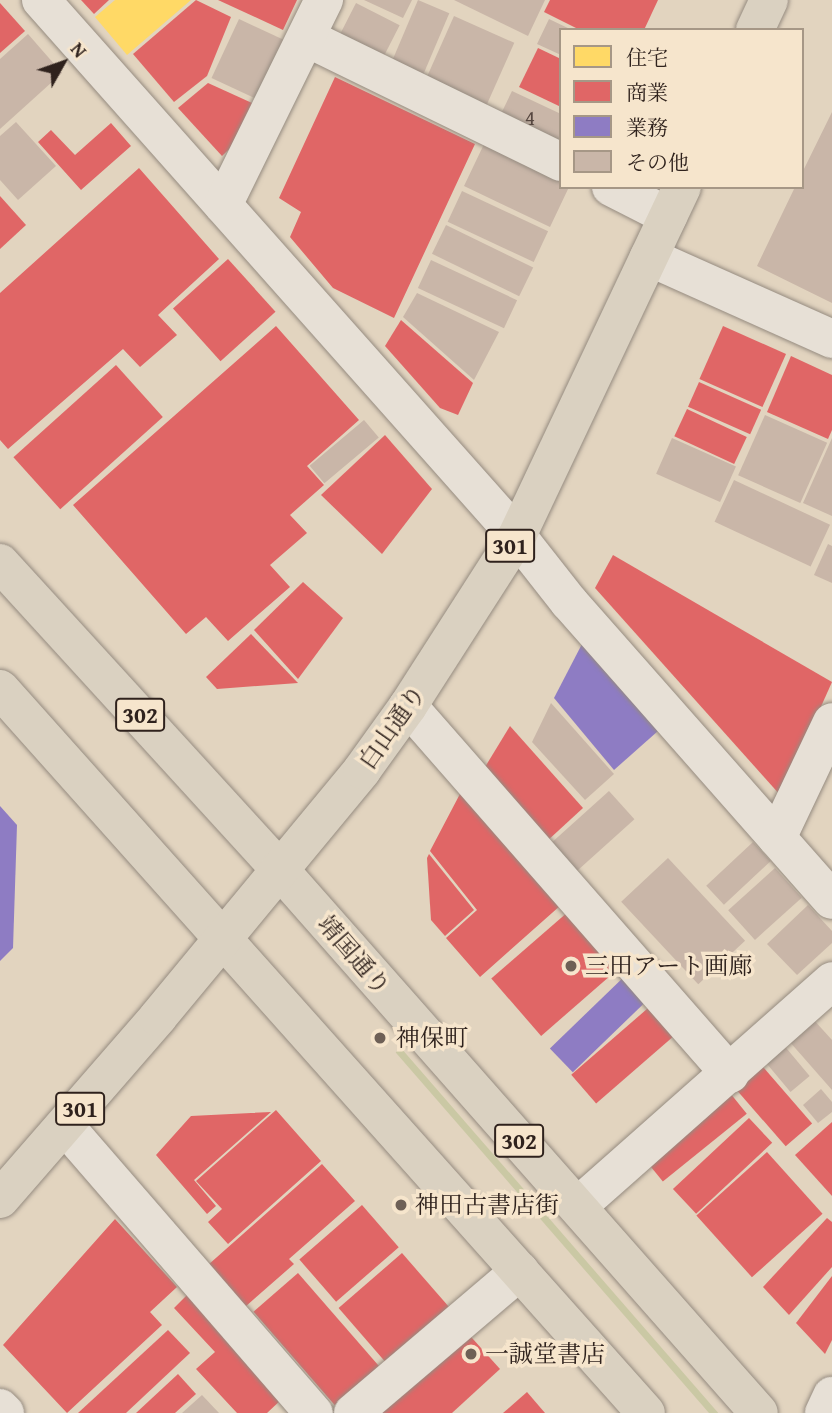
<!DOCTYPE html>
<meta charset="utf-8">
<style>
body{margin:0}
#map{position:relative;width:832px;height:1413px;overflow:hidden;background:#e2d4bf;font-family:"Gentium Book Plus","Noto Serif JP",serif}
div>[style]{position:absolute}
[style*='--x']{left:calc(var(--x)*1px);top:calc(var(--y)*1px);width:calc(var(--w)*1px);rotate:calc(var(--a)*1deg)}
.green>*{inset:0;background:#cac8a4;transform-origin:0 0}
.homes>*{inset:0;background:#ffd966}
.shops>*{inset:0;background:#e06666;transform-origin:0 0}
.offices>*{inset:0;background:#8e7cc3;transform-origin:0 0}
.building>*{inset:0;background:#c9b6a8;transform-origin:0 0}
.roads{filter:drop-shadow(0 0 2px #958b80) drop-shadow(0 0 2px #958b80)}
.minor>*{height:38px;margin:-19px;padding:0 19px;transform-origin:19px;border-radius:19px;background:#e7e0d6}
.major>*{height:38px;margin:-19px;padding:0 19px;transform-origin:19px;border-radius:19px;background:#dad1c1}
.dots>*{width:19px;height:19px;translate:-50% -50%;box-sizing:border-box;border:4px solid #f6e5cc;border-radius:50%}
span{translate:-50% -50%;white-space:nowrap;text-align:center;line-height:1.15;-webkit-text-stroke:7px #f6e5cc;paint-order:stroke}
.number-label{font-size:21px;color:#564740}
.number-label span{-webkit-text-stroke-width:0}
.shield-label span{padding:2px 5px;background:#f6e5cc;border:2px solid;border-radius:5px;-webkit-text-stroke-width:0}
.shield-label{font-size:23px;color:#2f221d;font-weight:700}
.street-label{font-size:24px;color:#2f221d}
.poi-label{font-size:24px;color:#2f221d}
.left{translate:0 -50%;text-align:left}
.legend{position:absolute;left:559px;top:28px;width:245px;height:161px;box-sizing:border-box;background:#f6e5cc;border:2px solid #a69786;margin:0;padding:9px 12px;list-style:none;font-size:21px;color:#2f221d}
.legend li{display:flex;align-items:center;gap:14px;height:35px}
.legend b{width:35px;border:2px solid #a69786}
.north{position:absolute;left:28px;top:28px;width:70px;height:70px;-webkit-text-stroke:5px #f6e5cc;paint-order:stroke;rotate:50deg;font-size:19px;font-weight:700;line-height:28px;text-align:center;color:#2f221d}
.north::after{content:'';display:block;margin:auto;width:24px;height:32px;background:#2f221d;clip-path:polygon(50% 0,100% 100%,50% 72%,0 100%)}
</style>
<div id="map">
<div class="green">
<div style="left:401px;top:1048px;width:485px;height:7px;rotate:49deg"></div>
</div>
<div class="homes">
<div style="clip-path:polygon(115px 0,191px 0,127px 55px,95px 17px)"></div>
</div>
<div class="shops">
<div style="clip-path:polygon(81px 0,109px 0,94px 14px)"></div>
<div style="clip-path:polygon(196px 0,231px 17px,207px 76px,174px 102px,133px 54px)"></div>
<div style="clip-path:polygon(218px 0,297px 0,283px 30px)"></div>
<div style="clip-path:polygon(550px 0,658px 0,644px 30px,580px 30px,544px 12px)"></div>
<div style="clip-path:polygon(0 3px,25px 31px,0 53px)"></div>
<div style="clip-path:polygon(538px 48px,561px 59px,561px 107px,519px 87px)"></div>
<div style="clip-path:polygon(335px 77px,475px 144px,394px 318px,333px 288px,290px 237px,301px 212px,279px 198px)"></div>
<div style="clip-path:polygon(208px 83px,252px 103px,243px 136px,222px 156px,178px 108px)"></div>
<div style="clip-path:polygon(111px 123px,131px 146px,81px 190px,38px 142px,51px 130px,75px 155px)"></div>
<div style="clip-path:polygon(139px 168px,219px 259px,158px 315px,177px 335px,140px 367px,123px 349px,8px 449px,0 440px,0 293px)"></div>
<div style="clip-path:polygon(0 196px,26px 225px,0 249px)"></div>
<div style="left:228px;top:259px;width:71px;height:74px;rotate:48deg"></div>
<div style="clip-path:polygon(401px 320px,473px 383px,458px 415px,440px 408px,385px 346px)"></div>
<div style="clip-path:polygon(276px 326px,359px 420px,307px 466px,324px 485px,290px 515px,307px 533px,270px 565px,290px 587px,228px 641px,206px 617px,186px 634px,73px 505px)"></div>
<div style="left:723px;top:326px;width:69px;height:58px;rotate:24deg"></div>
<div style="clip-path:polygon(791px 356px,832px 375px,832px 430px,828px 439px,767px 412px)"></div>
<div style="left:116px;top:365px;width:70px;height:138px;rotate:48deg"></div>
<div style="left:699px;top:382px;width:68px;height:27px;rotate:24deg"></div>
<div style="left:687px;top:409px;width:66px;height:30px;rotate:25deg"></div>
<div style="clip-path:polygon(385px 435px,432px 489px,382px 554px,321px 495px)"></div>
<div style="clip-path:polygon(613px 555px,832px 682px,781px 796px,595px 588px)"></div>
<div style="clip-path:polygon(303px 582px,343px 618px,298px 679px,254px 630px)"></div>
<div style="clip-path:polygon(251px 634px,298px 683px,217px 689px,206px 677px)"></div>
<div style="clip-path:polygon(510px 726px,583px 808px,546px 842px,482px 772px)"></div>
<div style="clip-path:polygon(461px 792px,561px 905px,480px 977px,446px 938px,477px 910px,430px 851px)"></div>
<div style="clip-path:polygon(429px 854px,474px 910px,445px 936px,431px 920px,427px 858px)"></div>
<div style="left:569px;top:911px;width:76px;height:103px;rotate:49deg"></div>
<div style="left:655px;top:1002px;width:38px;height:111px;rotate:49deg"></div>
<div style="left:757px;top:1060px;width:84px;height:35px;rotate:49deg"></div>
<div style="left:726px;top:1088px;width:33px;height:108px;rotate:51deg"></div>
<div style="clip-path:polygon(276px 1110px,321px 1161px,228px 1244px,208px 1222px,222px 1209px,196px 1181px)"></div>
<div style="clip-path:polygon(271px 1112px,194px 1180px,216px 1206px,207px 1214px,156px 1155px,191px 1116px)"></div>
<div style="left:749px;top:1118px;width:34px;height:104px;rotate:47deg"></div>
<div style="clip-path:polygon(832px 1122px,832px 1196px,795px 1155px)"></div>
<div style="left:767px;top:1152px;width:83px;height:95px;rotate:48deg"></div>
<div style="clip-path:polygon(322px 1164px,355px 1201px,289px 1259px,294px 1264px,245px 1307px,208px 1265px)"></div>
<div style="left:362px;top:1205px;width:56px;height:83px;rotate:49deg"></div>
<div style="clip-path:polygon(827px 1218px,832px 1222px,832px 1267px,789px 1315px,763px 1287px)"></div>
<div style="clip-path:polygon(115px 1219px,177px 1287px,150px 1312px,162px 1325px,67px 1413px,3px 1345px)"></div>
<div style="left:402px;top:1253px;width:74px;height:84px;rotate:49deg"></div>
<div style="left:298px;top:1273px;width:124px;height:59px;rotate:49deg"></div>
<div style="clip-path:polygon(832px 1276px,832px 1340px,825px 1354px,796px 1323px)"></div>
<div style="clip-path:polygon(188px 1294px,283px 1398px,267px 1413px,237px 1413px,196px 1369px,215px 1352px,174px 1308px)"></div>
<div style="clip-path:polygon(463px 1328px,500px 1369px,452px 1413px,367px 1413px)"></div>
<div style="clip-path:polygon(168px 1330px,190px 1353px,126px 1413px,78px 1413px)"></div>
<div style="clip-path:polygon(178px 1374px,196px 1394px,175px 1413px,136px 1413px)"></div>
<div style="clip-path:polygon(527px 1392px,545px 1413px,503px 1413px)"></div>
</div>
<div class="offices">
<div style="clip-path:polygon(582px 644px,658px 731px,614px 770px,554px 698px)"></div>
<div style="clip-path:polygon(0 806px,17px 825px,13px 948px,0 961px)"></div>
<div style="left:629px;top:972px;width:33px;height:110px;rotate:46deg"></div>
</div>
<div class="building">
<div style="clip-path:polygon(364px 0,412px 0,403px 18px)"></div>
<div style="left:418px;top:0;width:34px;height:75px;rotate:23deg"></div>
<div style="clip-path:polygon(454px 0,545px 0,528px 36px)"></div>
<div style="left:356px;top:3px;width:49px;height:43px;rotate:27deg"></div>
<div style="left:454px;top:16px;width:66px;height:76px;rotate:24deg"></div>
<div style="left:239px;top:19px;width:51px;height:65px;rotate:25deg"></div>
<div style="clip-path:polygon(549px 19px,572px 30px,561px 30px,561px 55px,537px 44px)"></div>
<div style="clip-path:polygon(28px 34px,62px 73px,0 129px,0 59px)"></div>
<div style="clip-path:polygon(512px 91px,561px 114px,561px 153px,497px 122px)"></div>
<div style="clip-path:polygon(832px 112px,832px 303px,757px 266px,795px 187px,802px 187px,802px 173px)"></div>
<div style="clip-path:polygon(16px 122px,56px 166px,18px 200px,0 180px,0 136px)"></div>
<div style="clip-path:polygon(485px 142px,561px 180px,561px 187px,569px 187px,550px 227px,464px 186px)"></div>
<div style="left:462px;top:191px;width:95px;height:34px;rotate:25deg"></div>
<div style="left:446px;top:225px;width:97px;height:32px;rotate:26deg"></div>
<div style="left:431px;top:260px;width:95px;height:31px;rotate:25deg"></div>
<div style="clip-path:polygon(417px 293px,499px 332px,474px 380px,403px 317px)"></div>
<div style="left:765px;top:415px;width:68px;height:66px;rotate:24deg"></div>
<div style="left:364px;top:420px;width:23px;height:71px;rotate:50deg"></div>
<div style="left:672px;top:438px;width:70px;height:39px;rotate:24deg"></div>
<div style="clip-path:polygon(832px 438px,832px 516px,803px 503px)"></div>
<div style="left:734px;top:480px;width:106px;height:46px;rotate:25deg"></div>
<div style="clip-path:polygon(828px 544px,832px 546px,832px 583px,814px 575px)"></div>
<div style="clip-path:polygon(551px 703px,614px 774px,585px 800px,532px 742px)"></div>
<div style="left:609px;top:791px;width:38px;height:80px;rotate:48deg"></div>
<div style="left:753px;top:842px;width:26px;height:64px;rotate:47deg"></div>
<div style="left:668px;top:858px;width:113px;height:64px;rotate:47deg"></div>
<div style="left:775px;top:868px;width:40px;height:63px;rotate:48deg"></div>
<div style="clip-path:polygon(808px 905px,832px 931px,832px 943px,797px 975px,767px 944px)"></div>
<div style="clip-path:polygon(813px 1019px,832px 1040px,832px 1090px,789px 1041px)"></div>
<div style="left:782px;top:1043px;width:43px;height:25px;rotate:50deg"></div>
<div style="clip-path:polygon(821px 1089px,832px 1102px,832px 1112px,818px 1123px,803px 1105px)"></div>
<div style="clip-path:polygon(202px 1395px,219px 1413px,182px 1413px)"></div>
</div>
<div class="roads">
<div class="minor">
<div style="--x:41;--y:0;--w:717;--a:48.39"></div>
<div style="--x:517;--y:536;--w:84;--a:51.8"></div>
<div style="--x:569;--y:602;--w:397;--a:48.6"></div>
<div style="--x:307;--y:38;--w:283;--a:26"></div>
<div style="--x:611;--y:187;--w:64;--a:27"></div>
<div style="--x:223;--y:205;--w:229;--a:-63.8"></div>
<div style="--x:649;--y:257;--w:201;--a:24.1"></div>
<div style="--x:408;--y:706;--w:489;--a:48.8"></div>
<div style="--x:777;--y:838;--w:128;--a:-64.6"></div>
<div style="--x:65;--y:1126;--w:380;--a:49.1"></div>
<div style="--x:578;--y:1206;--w:339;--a:-41.5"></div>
<div style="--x:0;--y:1408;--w:7;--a:45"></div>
<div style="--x:353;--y:1413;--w:219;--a:-40.4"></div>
<div style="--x:824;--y:1413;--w:19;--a:-65"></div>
</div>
<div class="major">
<div style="--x:755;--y:30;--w:33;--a:-65"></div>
<div style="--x:0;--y:563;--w:414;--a:47.6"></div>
<div style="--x:279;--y:869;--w:725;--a:48.58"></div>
<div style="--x:0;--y:689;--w:970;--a:48.26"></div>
<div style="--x:0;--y:1199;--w:241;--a:-49"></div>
<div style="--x:158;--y:1017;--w:320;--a:-50.4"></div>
<div style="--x:362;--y:770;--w:79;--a:-54.3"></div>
<div style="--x:408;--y:706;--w:202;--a:-57.3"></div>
<div style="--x:517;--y:536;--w:386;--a:-64.7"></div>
</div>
</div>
<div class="dots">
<div style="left:571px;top:966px;background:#6e6056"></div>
<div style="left:380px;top:1038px;background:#6e6056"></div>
<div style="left:401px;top:1205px;background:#6e6056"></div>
<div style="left:471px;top:1354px;background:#6e6056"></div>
</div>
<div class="number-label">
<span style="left:530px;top:118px">4</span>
</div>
<div class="shield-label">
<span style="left:510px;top:546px">301</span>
<span style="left:140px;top:715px">302</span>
<span style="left:80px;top:1109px">301</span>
<span style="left:519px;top:1141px">302</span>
</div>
<div class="street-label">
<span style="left:392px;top:727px;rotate:-55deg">白山通り</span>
<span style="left:354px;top:955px;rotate:49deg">靖国通り</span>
</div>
<div class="poi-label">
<span class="left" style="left:585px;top:966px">三田アート画廊</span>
<span class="left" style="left:396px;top:1038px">神保町</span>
<span class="left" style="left:415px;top:1205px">神田古書店街</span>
<span class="left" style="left:485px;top:1354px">一誠堂書店</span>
</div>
<ul class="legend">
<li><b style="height:19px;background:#ffd966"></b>住宅</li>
<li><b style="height:19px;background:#e06666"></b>商業</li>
<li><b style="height:19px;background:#8e7cc3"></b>業務</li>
<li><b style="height:19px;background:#c9b6a8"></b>その他</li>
</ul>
<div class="north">N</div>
</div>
